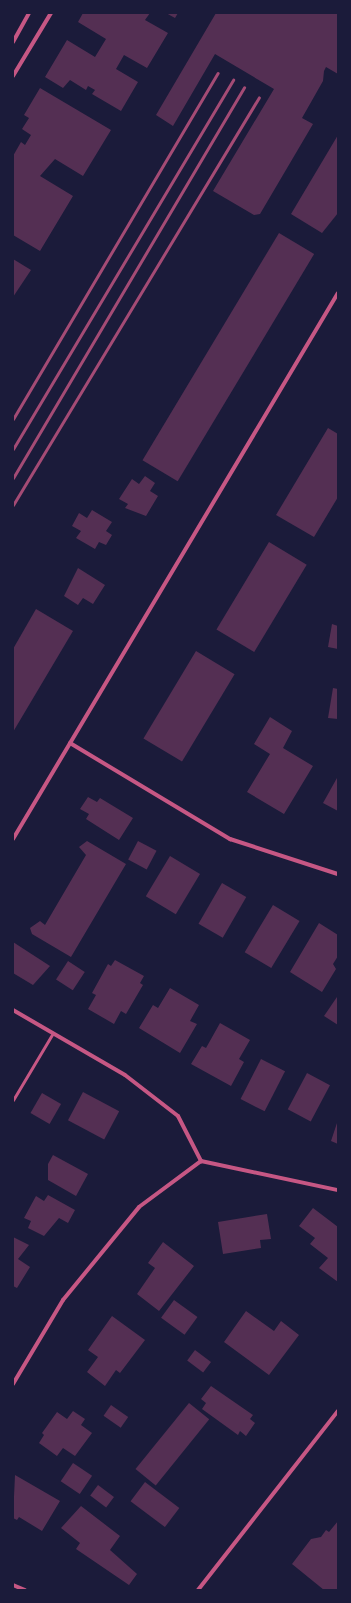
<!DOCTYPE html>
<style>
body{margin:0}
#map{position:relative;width:351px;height:1603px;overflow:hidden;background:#1b1b3a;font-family:"DM Sans",sans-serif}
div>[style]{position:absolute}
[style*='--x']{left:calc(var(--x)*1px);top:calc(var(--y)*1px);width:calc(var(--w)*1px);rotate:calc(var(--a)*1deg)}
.building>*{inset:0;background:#542f53;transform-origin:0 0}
.service>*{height:3px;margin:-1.5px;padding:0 1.5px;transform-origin:1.5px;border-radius:1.5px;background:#c65784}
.minor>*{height:4px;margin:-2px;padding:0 2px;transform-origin:2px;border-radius:2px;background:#c65784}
.rail>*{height:3px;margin:-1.5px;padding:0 1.5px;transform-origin:1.5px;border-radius:1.5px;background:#a44b75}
span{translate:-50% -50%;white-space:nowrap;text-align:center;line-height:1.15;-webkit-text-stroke:3px #1b1b3a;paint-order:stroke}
.frame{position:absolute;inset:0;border:14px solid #1b1b3a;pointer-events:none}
</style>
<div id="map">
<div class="building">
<div style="clip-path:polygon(83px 13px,150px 13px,145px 20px,168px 33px,147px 68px,124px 55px,116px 69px,138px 82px,121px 111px,92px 94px,95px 90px,88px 86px,86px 90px,70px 80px,63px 88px,45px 77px,67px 40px,95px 57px,106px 39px,78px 22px)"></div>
<div style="clip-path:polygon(166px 13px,178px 13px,175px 18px)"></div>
<div style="clip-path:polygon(216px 13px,338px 13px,338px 74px,326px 67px,324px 71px,323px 81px,302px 118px,313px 124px,260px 214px,254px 215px,213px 191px,274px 89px,215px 54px,173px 126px,156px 115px)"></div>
<div style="clip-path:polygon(40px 88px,111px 130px,83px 176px,55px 159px,40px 176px,73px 196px,40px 251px,13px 235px,13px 156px,21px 142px,25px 145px,31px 135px,22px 129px,29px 118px,24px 115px)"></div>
<div style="clip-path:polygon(338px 135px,338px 213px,322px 233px,291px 214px)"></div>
<div style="left:279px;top:233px;width:41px;height:265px;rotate:31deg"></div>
<div style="clip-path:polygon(13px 259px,31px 270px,13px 297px)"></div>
<div style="clip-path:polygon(328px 428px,338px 434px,338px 497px,314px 537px,276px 515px)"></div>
<div style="clip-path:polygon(145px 476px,155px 483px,150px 491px,158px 496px,146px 516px,125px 508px,128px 504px,119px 499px,132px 479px,139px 484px)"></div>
<div style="clip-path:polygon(92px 510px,112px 522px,106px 531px,112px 535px,106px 545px,99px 542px,95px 549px,76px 538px,81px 531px,72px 526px,79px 513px,87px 518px)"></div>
<div style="left:269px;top:542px;width:44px;height:102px;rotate:31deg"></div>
<div style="clip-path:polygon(78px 568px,105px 585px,93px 604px,83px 598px,78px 605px,64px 596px)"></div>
<div style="clip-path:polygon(36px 609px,73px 631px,13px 732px,13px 649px)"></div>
<div style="clip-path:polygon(332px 624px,338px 626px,338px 649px,328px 647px)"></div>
<div style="left:196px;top:651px;width:45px;height:102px;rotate:31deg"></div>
<div style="clip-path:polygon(333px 688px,338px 689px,338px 719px,328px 718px)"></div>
<div style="clip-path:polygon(270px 717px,292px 731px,283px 748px,313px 766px,284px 814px,247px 792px,270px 754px,254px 744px)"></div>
<div style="clip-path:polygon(337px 778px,338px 778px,338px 811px,323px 803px)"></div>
<div style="clip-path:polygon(88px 797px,97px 802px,100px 798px,133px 818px,119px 840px,86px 819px,89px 814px,80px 809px)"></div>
<div style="clip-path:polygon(87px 841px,126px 864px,71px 957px,32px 934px,30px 928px,40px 921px,45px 925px,86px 855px,79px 847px)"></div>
<div style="left:138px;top:841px;width:21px;height:21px;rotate:28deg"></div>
<div style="left:170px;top:856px;width:35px;height:47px;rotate:31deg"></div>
<div style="left:222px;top:883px;width:28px;height:47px;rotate:30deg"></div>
<div style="left:273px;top:905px;width:31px;height:55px;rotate:31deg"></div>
<div style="clip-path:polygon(319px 923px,338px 935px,338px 956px,333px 964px,336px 969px,322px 992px,290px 972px)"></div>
<div style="clip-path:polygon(13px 942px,50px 966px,33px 985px,13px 973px)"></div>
<div style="clip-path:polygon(115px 960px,144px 976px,140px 983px,143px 985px,126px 1014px,121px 1011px,114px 1024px,88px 1009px,96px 995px,92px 993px,108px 964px,111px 966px)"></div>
<div style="left:68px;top:961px;width:20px;height:22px;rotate:33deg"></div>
<div style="clip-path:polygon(170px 988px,199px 1005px,190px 1021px,197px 1024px,180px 1053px,139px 1028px,153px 1005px,158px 1008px)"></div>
<div style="clip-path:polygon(337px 997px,338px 998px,338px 1025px,324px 1016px)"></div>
<div style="clip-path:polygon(220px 1023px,250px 1040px,239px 1059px,244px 1062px,231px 1086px,191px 1064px,202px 1046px,206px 1048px)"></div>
<div style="left:261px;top:1059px;width:27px;height:45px;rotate:27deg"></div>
<div style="left:307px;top:1073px;width:26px;height:41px;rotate:28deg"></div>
<div style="left:83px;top:1092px;width:41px;height:32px;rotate:28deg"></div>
<div style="left:42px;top:1093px;width:22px;height:23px;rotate:30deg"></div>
<div style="clip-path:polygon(338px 1120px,338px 1144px,331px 1141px)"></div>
<div style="clip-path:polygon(53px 1155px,88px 1174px,76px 1196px,48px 1180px,48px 1164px)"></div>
<div style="clip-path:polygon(48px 1195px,75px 1210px,68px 1223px,59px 1218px,44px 1236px,28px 1228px,31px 1221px,24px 1218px,36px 1196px,44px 1201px)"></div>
<div style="clip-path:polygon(313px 1208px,338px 1227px,338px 1282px,319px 1268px,328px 1258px,310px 1244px,315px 1238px,299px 1226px)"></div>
<div style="clip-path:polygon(267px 1214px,271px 1239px,260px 1240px,261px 1248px,223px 1254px,218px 1222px)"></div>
<div style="clip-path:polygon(13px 1237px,29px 1245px,18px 1259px,30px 1267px,17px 1288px,13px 1286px)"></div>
<div style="clip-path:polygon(163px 1242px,194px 1266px,159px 1311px,137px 1294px,155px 1268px,148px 1263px)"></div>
<div style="left:174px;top:1300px;width:29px;height:22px;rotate:36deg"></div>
<div style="clip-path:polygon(246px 1311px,274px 1331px,281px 1321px,299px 1335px,269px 1375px,224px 1342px)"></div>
<div style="clip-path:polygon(112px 1316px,145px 1340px,120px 1373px,116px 1370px,105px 1386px,87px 1372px,98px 1357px,88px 1350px)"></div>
<div style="left:195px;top:1350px;width:20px;height:13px;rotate:37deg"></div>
<div style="clip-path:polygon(211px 1386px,253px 1415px,250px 1419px,255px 1423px,246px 1436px,240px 1431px,238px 1435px,202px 1409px,206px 1403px,201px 1399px)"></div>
<div style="left:189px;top:1403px;width:26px;height:85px;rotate:39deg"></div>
<div style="left:111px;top:1405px;width:21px;height:13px;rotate:35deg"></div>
<div style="clip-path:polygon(73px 1411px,85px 1419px,81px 1425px,92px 1433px,75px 1456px,63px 1448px,57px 1456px,39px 1443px,44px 1435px,42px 1433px,57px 1412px,67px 1419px)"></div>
<div style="left:73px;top:1463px;width:23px;height:22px;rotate:34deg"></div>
<div style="clip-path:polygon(15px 1475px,60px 1501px,42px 1531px,19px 1517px,17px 1520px,13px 1518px)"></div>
<div style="left:145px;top:1482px;width:43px;height:24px;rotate:37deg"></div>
<div style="left:98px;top:1485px;width:20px;height:13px;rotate:37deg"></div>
<div style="clip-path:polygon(81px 1506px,120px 1536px,110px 1550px,137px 1574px,129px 1585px,76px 1549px,80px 1543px,61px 1528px)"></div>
<div style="clip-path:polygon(338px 1521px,338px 1590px,324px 1590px,292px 1564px,311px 1539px,321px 1537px,326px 1530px,329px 1532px)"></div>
</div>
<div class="service">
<div style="--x:13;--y:1100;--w:78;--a:-59.2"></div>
</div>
<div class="minor">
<div style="--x:13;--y:42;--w:33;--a:-61"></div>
<div style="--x:13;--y:76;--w:74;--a:-58.9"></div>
<div style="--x:70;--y:743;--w:187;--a:31"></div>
<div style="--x:230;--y:839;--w:114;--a:18"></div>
<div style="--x:13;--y:839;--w:635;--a:-59.24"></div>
<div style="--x:13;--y:1010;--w:129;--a:30.1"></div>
<div style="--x:125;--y:1075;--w:67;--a:37.7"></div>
<div style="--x:178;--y:1116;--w:51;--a:62.9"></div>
<div style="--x:201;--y:1161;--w:140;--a:12"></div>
<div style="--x:13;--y:1384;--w:98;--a:-59.2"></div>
<div style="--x:63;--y:1300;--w:120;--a:-50.7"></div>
<div style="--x:139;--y:1207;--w:77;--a:-36.6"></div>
<div style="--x:13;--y:1585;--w:13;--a:23"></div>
<div style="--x:198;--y:1590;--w:227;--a:-52"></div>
</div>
<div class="rail">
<div style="--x:13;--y:419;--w:402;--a:-59.4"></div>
<div style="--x:13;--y:449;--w:430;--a:-59.2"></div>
<div style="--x:13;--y:478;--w:454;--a:-59.4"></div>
<div style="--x:13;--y:505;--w:476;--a:-58.9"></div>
</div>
<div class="frame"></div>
</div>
